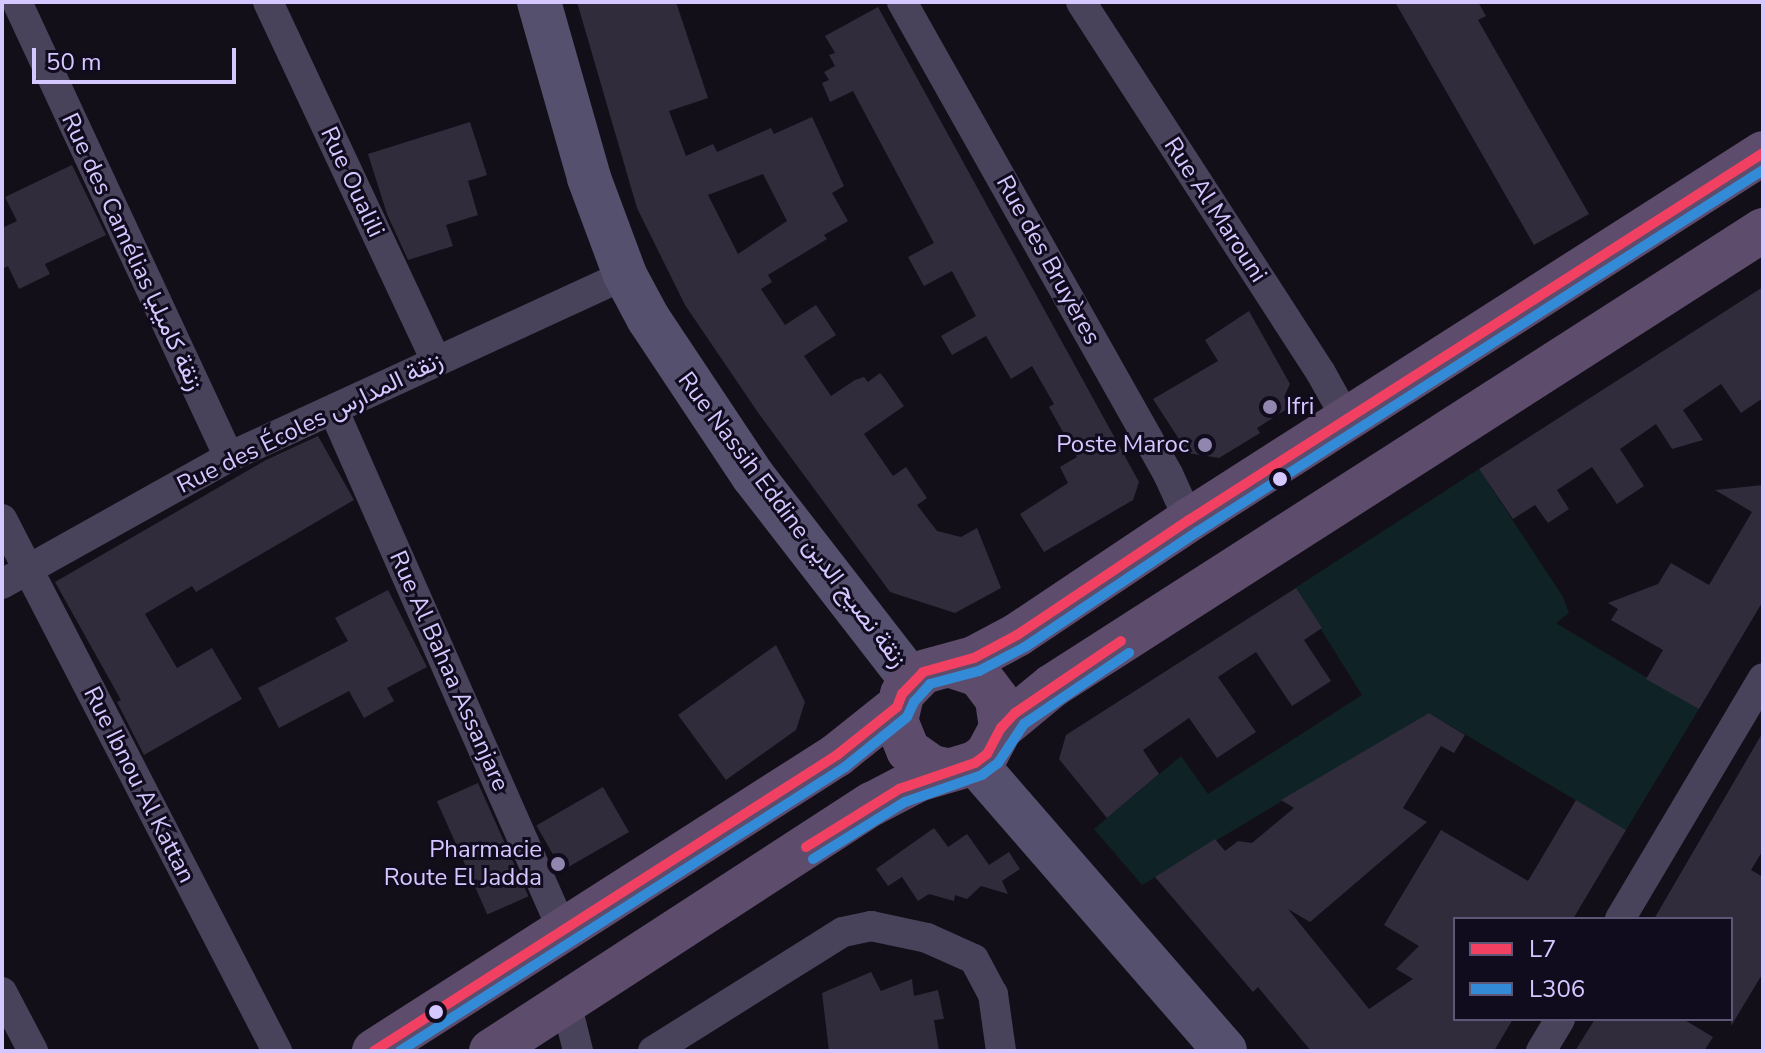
<!DOCTYPE html>
<meta charset="utf-8">
<style>
body{margin:0}
#map{position:relative;width:1765px;height:1053px;overflow:hidden;background:#120f19;font-family:"Nunito Sans",Vazirmatn,sans-serif}
div>[style]{position:absolute}
[style*='--x']{left:calc(var(--x)*1px);top:calc(var(--y)*1px);width:calc(var(--w)*1px);rotate:calc(var(--a)*1deg)}
.green>*{inset:0;background:#0f2225}
.building>*{inset:0;background:#302c3c;transform-origin:0 0}
.street>*{height:30px;margin:-15px;padding:0 15px;transform-origin:15px;border-radius:15px;background:#48435a}
.secondary>*{height:44px;margin:-22px;padding:0 22px;transform-origin:22px;border-radius:22px;background:#54506d}
.primary>*{height:44px;margin:-22px;padding:0 22px;transform-origin:22px;border-radius:22px;background:#5d4c6c}
.bus-1>*{height:10px;margin:-5px;padding:0 5px;transform-origin:5px;border-radius:5px;background:#f24062}
.bus-2>*{height:10px;margin:-5px;padding:0 5px;transform-origin:5px;border-radius:5px;background:#338bd7}
.dots>*{width:22px;height:22px;translate:-50% -50%;box-sizing:border-box;border:4px solid #100b1d;border-radius:50%}
span{translate:-50% -50%;white-space:nowrap;text-align:center;line-height:1.15;-webkit-text-stroke:6px #100b1d;paint-order:stroke}
.street-label{font-size:24px;color:#d5c7ff}
.poi-label{font-size:24px;color:#d5c7ff}
.left{translate:0 -50%;text-align:left}
.right{translate:-100% -50%;text-align:right}
.frame{position:absolute;inset:0;border:4px solid #d5c7ff;pointer-events:none}
.legend{position:absolute;left:1453px;top:917px;width:280px;height:104px;box-sizing:border-box;background:#100b1d;border:2px solid #5f5677;margin:0;padding:10px 14px;list-style:none;font-size:24px;color:#d5c7ff}
.legend li{display:flex;align-items:center;gap:16px;height:40px}
.legend b{width:40px;border:2px solid #5f5677}
.scale{position:absolute;left:32px;top:48px;width:204px;height:36px;box-sizing:border-box;border:4px solid #d5c7ff;border-top:0;padding-left:10px;font-size:24px;line-height:28px;white-space:nowrap;color:#d5c7ff;-webkit-text-stroke:6px #100b1d;paint-order:stroke}
</style>
<div id="map">
<div class="green">
<div style="clip-path:polygon(1479px 469px,1563px 597px,1569px 613px,1556px 623px,1699px 709px,1626px 830px,1429px 713px,1142px 885px,1094px 829px,1181px 756px,1208px 794px,1362px 695px,1295px 588px)"></div>
</div>
<div class="building">
<div style="clip-path:polygon(evenodd,577px 2px,676px 2px,708px 98px,669px 111px,686px 156px,713px 144px,717px 152px,771px 128px,774px 134px,812px 117px,844px 186px,832px 193px,848px 221px,824px 235px,827px 239px,768px 275px,772px 282px,761px 289px,785px 325px,816px 305px,836px 335px,804px 356px,831px 396px,855px 380px,864px 377px,868px 382px,880px 373px,885px 379px,904px 406px,864px 434px,893px 476px,906px 467px,927px 498px,917px 505px,937px 531px,961px 537px,977px 528px,1001px 588px,955px 613px,890px 592px,759px 414px,685px 305px,637px 208px,577px 2px,763px 174px,787px 221px,738px 254px,708px 195px,763px 174px)"></div>
<div style="clip-path:polygon(1395px 2px,1478px 2px,1486px 16px,1478px 20px,1589px 214px,1534px 245px)"></div>
<div style="clip-path:polygon(878px 7px,1139px 482px,1133px 500px,1044px 552px,1020px 514px,1068px 483px,1060px 467px,1077px 457px,1049px 407px,1054px 404px,1032px 366px,1011px 379px,986px 336px,952px 355px,941px 336px,976px 316px,952px 271px,924px 286px,908px 257px,934px 243px,853px 91px,830px 102px,822px 83px,829px 80px,824px 72px,835px 66px,829px 55px,835px 53px,825px 36px)"></div>
<div style="clip-path:polygon(470px 122px,487px 175px,468px 181px,478px 215px,446px 225px,453px 246px,408px 260px,387px 214px,368px 154px)"></div>
<div style="clip-path:polygon(72px 165px,106px 235px,45px 264px,50px 274px,19px 289px,8px 266px,2px 269px,2px 228px,17px 221px,5px 197px)"></div>
<div style="clip-path:polygon(1763px 287px,1763px 398px,1741px 413px,1721px 384px,1683px 410px,1703px 440px,1672px 449px,1656px 424px,1620px 449px,1644px 486px,1617px 504px,1592px 467px,1557px 490px,1569px 509px,1548px 523px,1535px 505px,1513px 519px,1479px 469px)"></div>
<div style="clip-path:polygon(1249px 311px,1290px 384px,1284px 397px,1290px 407px,1257px 428px,1260px 433px,1219px 458px,1188px 453px,1153px 399px,1218px 361px,1205px 340px)"></div>
<div style="clip-path:polygon(318px 436px,354px 500px,196px 592px,192px 586px,145px 614px,177px 668px,212px 648px,242px 699px,144px 755px,117px 702px,121px 700px,55px 582px,266px 460px)"></div>
<div style="clip-path:polygon(1763px 485px,1763px 601px,1699px 709px,1646px 679px,1663px 650px,1611px 620px,1618px 609px,1608px 603px,1658px 584px,1671px 563px,1709px 585px,1752px 512px,1715px 490px)"></div>
<div style="clip-path:polygon(1296px 588px,1322px 628px,1304px 640px,1331px 681px,1292px 706px,1256px 652px,1218px 677px,1256px 732px,1217px 758px,1189px 718px,1143px 750px,1159px 774px,1107px 818px,1059px 759px,1066px 735px)"></div>
<div style="clip-path:polygon(388px 590px,427px 667px,387px 688px,394px 701px,364px 718px,349px 691px,279px 728px,258px 688px,348px 641px,335px 618px)"></div>
<div style="clip-path:polygon(776px 645px,805px 702px,796px 730px,726px 780px,678px 715px)"></div>
<div style="clip-path:polygon(1429px 713px,1465px 735px,1454px 753px,1441px 746px,1403px 808px,1427px 822px,1310px 922px,1288px 909px,1369px 1009px,1413px 979px,1396px 969px,1419px 946px,1384px 925px,1441px 830px,1528px 881px,1576px 800px,1626px 830px,1573px 919px,1455px 919px,1455px 1019px,1513px 1019px,1494px 1051px,1311px 1051px,1258px 987px,1253px 992px,1155px 877px,1215px 839px,1225px 851px,1238px 841px,1252px 843px,1294px 808px,1281px 800px)"></div>
<div style="clip-path:polygon(1763px 732px,1763px 850px,1751px 870px,1763px 877px,1763px 973px,1731px 1026px,1731px 919px,1654px 919px)"></div>
<div style="left:478px;top:783px;width:124px;height:45px;rotate:66deg"></div>
<div style="left:603px;top:787px;width:52px;height:77px;rotate:60deg"></div>
<div style="clip-path:polygon(934px 828px,948px 847px,967px 834px,989px 865px,1009px 852px,1020px 869px,1002px 881px,1008px 894px,981px 886px,967px 899px,955px 895px,954px 901px,929px 894px,918px 901px,902px 877px,888px 886px,876px 869px)"></div>
<div style="clip-path:polygon(871px 972px,881px 991px,912px 979px,914px 996px,938px 990px,944px 1019px,934px 1020px,939px 1051px,829px 1051px,822px 993px)"></div>
<div style="clip-path:polygon(1595px 1019px,1683px 1019px,1713px 1037px,1704px 1051px,1575px 1051px)"></div>
</div>
<div class="street">
<div style="--x:17;--y:2;--w:502;--a:65.02"></div>
<div style="--x:268;--y:2;--w:396;--a:64.9"></div>
<div style="--x:902;--y:2;--w:542;--a:60.6"></div>
<div style="--x:1168;--y:474;--w:51;--a:65.5"></div>
<div style="--x:1081;--y:2;--w:442;--a:57.1"></div>
<div style="--x:1321;--y:373;--w:54;--a:61"></div>
<div style="--x:334;--y:411;--w:568;--a:66.23"></div>
<div style="--x:2;--y:519;--w:599;--a:62.66"></div>
<div style="--x:2;--y:584;--w:260;--a:-29.2"></div>
<div style="--x:229;--y:457;--w:436;--a:-24.7"></div>
<div style="--x:1620;--y:919;--w:280;--a:-59.3"></div>
<div style="--x:2;--y:992;--w:67;--a:62.3"></div>
<div style="--x:566;--y:1002;--w:50;--a:76.2"></div>
<div style="--x:653;--y:1051;--w:224;--a:-32.1"></div>
<div style="--x:843;--y:932;--w:29;--a:-12"></div>
<div style="--x:871;--y:926;--w:57;--a:12.1"></div>
<div style="--x:927;--y:938;--w:51;--a:24.1"></div>
<div style="--x:974;--y:959;--w:40;--a:62"></div>
<div style="--x:993;--y:994;--w:58;--a:82"></div>
<div style="--x:1541;--y:1051;--w:37;--a:-59"></div>
</div>
<div class="secondary">
<div style="--x:539;--y:2;--w:183;--a:74.1"></div>
<div style="--x:589;--y:178;--w:103;--a:69.6"></div>
<div style="--x:625;--y:275;--w:49;--a:61.9"></div>
<div style="--x:648;--y:318;--w:190;--a:56.4"></div>
<div style="--x:753;--y:476;--w:259;--a:52.2"></div>
<div style="--x:975;--y:763;--w:381;--a:49"></div>
</div>
<div class="primary">
<div style="--x:1001;--y:728;--w:66;--a:-39.5"></div>
<div style="--x:1052;--y:686;--w:845;--a:-32.67"></div>
<div style="--x:947;--y:770;--w:15;--a:-169"></div>
<div style="--x:932;--y:767;--w:29;--a:-145"></div>
<div style="--x:908;--y:750;--w:31;--a:-112"></div>
<div style="--x:896;--y:721;--w:28;--a:-77"></div>
<div style="--x:902;--y:694;--w:30;--a:-46"></div>
<div style="--x:923;--y:672;--w:53;--a:-15.4"></div>
<div style="--x:974;--y:658;--w:49;--a:-28.1"></div>
<div style="--x:1017;--y:635;--w:207;--a:-33.8"></div>
<div style="--x:1189;--y:520;--w:681;--a:-32.59"></div>
<div style="--x:374;--y:1051;--w:550;--a:-32.59"></div>
<div style="--x:837;--y:755;--w:77;--a:-38.7"></div>
<div style="--x:491;--y:1051;--w:454;--a:-33"></div>
<div style="--x:872;--y:804;--w:52;--a:-27.6"></div>
<div style="--x:918;--y:780;--w:59;--a:-16.6"></div>
<div style="--x:975;--y:763;--w:15;--a:-37"></div>
<div style="--x:987;--y:754;--w:30;--a:-62"></div>
<div style="--x:1001;--y:728;--w:29;--a:-98"></div>
<div style="--x:997;--y:699;--w:30;--a:-127"></div>
<div style="--x:979;--y:675;--w:29;--a:-162"></div>
</div>
<div class="bus-1">
<div style="--x:806;--y:847;--w:110;--a:-31.9"></div>
<div style="--x:899;--y:789;--w:80;--a:-18.9"></div>
<div style="--x:975;--y:763;--w:15;--a:-37"></div>
<div style="--x:987;--y:754;--w:30;--a:-62"></div>
<div style="--x:1001;--y:728;--w:21;--a:-47"></div>
<div style="--x:1015;--y:713;--w:128;--a:-34.2"></div>
<div style="--x:374;--y:1051;--w:550;--a:-32.59"></div>
<div style="--x:837;--y:755;--w:77;--a:-38.7"></div>
<div style="--x:897;--y:707;--w:14;--a:-69"></div>
<div style="--x:902;--y:694;--w:30;--a:-46"></div>
<div style="--x:923;--y:672;--w:53;--a:-15.4"></div>
<div style="--x:974;--y:658;--w:49;--a:-28.1"></div>
<div style="--x:1017;--y:635;--w:207;--a:-33.8"></div>
<div style="--x:1189;--y:520;--w:681;--a:-32.59"></div>
</div>
<div class="bus-2">
<div style="--x:813;--y:859;--w:108;--a:-31.8"></div>
<div style="--x:905;--y:802;--w:82;--a:-19.3"></div>
<div style="--x:982;--y:775;--w:20;--a:-37"></div>
<div style="--x:998;--y:763;--w:47;--a:-56.3"></div>
<div style="--x:1024;--y:724;--w:127;--a:-34.1"></div>
<div style="--x:400;--y:1051;--w:528;--a:-32.55"></div>
<div style="--x:845;--y:767;--w:80;--a:-38.9"></div>
<div style="--x:907;--y:717;--w:17;--a:-65"></div>
<div style="--x:914;--y:702;--w:24;--a:-48"></div>
<div style="--x:930;--y:684;--w:51;--a:-14.9"></div>
<div style="--x:979;--y:671;--w:52;--a:-27.6"></div>
<div style="--x:1025;--y:647;--w:207;--a:-33.8"></div>
<div style="--x:1197;--y:532;--w:672;--a:-32.6"></div>
</div>
<div class="dots">
<div style="left:1270px;top:407px;background:#9187ae"></div>
<div style="left:1205px;top:445px;background:#9187ae"></div>
<div style="left:1280px;top:479px;background:#d5c7ff"></div>
<div style="left:558px;top:864px;background:#9187ae"></div>
<div style="left:436px;top:1012px;background:#d5c7ff"></div>
</div>
<div class="street-label">
<span style="left:352px;top:182px;rotate:65deg">Rue Oualili</span>
<span style="left:1215px;top:210px;rotate:57deg">Rue Al Marouni</span>
<span style="left:132px;top:252px;rotate:65deg">Rue des Camélias زنقة كاميليا</span>
<span style="left:1048px;top:260px;rotate:61deg">Rue des Bruyères</span>
<span style="left:310px;top:423px;rotate:-26deg">Rue des Écoles زنقة المدارس</span>
<span style="left:792px;top:520px;rotate:53deg">Rue Nassih Eddine زنقة نصيح الدين</span>
<span style="left:449px;top:671px;rotate:66deg">Rue Al Bahaa Assanjare</span>
<span style="left:139px;top:785px;rotate:63deg">Rue Ibnou Al Kattan</span>
</div>
<div class="poi-label">
<span class="left" style="left:1286px;top:407px">Ifri</span>
<span class="right" style="left:1189px;top:445px">Poste Maroc</span>
<span class="right" style="left:542px;top:864px">Pharmacie<br>Route El Jadda</span>
</div>
<div class="frame"></div>
<ul class="legend">
<li><b style="height:10px;background:#f24062"></b>L7</li>
<li><b style="height:10px;background:#338bd7"></b>L306</li>
</ul>
<div class="scale">50 m</div>
</div>
